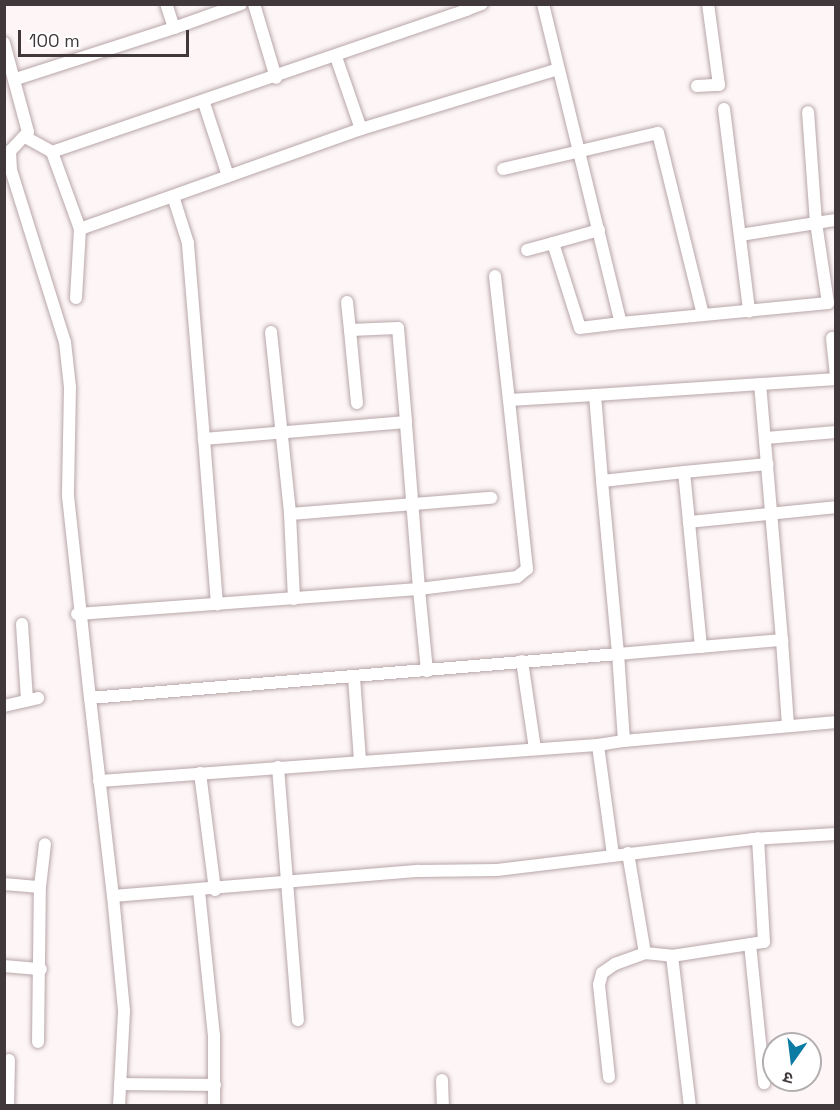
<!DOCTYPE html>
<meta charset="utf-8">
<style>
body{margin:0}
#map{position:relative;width:840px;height:1110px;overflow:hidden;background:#fdf5f6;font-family:"Space Grotesk","Noto Sans Devanagari",sans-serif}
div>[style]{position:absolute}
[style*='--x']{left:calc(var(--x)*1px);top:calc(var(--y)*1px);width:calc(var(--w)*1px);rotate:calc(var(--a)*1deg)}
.roads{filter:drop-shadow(0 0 2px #b8a6a9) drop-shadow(0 0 2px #b8a6a9)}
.street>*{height:12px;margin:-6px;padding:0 6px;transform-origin:6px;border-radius:6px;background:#fff}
span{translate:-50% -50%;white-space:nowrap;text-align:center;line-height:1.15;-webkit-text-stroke:4.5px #fff;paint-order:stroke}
.frame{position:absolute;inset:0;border:6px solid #40383a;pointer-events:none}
.north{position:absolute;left:762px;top:1032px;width:60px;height:60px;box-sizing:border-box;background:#fff;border:2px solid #b3afb0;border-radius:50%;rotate:194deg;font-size:16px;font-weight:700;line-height:24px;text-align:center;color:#40383a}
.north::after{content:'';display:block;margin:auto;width:21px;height:27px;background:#0c7ba4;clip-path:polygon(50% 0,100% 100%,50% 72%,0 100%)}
.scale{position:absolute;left:18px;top:30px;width:171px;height:27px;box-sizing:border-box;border:3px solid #40383a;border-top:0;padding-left:8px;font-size:18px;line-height:21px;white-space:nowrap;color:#40383a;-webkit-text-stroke:4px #fff;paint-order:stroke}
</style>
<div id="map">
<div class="roads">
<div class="street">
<div style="--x:254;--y:4;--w:77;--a:73.4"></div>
<div style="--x:465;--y:4;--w:6;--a:81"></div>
<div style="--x:466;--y:10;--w:17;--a:-21"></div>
<div style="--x:543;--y:4;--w:328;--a:76.3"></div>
<div style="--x:621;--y:323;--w:208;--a:-5.5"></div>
<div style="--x:828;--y:303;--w:81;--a:-98.5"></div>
<div style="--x:816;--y:223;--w:20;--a:-9"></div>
<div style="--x:174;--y:28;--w:71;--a:-19.7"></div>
<div style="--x:4;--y:43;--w:92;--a:74.9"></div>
<div style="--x:28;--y:132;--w:26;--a:133"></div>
<div style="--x:10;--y:151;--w:19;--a:87"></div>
<div style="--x:11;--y:170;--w:180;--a:72.6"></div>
<div style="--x:65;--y:342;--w:45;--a:83.7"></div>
<div style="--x:70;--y:387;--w:109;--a:91.1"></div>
<div style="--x:68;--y:496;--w:203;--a:83.8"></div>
<div style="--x:16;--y:79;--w:166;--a:-17.9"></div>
<div style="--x:174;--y:28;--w:25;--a:-108"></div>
<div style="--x:697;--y:86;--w:22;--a:-3"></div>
<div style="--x:719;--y:85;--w:82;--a:-97.7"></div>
<div style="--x:204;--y:103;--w:77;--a:71.8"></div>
<div style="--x:724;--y:109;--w:204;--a:82.9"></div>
<div style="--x:361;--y:129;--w:206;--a:-16.9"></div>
<div style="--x:27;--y:138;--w:29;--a:29"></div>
<div style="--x:503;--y:169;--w:159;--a:-13.1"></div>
<div style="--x:658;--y:133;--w:187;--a:76.1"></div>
<div style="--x:80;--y:229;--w:298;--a:-19.6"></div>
<div style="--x:361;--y:129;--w:76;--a:-109.1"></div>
<div style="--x:599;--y:230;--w:48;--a:164.2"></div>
<div style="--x:553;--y:243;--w:89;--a:72.4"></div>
<div style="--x:580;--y:328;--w:41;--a:-7"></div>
<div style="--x:740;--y:235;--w:77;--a:-9"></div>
<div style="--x:816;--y:223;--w:111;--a:-94.1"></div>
<div style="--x:527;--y:250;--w:27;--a:-15"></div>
<div style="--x:495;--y:276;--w:125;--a:83.6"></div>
<div style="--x:76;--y:298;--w:69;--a:-86.7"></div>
<div style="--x:80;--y:229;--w:82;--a:-110"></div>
<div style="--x:52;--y:152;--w:438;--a:-18.9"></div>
<div style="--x:347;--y:302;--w:28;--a:84"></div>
<div style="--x:271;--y:332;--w:183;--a:84"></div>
<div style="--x:832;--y:338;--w:39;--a:84"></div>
<div style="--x:595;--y:395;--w:242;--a:-3.8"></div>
<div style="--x:357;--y:403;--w:73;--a:-95.5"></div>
<div style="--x:350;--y:330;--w:48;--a:-2.4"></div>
<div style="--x:398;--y:328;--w:94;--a:85.1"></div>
<div style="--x:766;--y:438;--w:70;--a:-4.9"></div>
<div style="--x:204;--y:439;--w:166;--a:85.5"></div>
<div style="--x:684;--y:472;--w:84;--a:-5.4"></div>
<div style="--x:689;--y:522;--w:50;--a:-95.7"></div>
<div style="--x:684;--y:472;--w:82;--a:173.7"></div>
<div style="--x:602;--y:481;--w:174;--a:84.7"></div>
<div style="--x:618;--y:654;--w:165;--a:-4.9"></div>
<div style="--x:782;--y:640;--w:257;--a:-94.9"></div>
<div style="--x:294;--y:599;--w:85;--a:-92.7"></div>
<div style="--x:290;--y:514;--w:202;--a:-4.6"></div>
<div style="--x:77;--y:614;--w:343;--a:-4.2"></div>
<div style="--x:419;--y:589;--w:168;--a:-94.5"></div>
<div style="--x:406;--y:422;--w:203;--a:175.2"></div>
<div style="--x:204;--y:439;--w:197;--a:-94.7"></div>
<div style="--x:188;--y:243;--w:49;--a:-107.7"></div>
<div style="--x:22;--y:624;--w:76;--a:86.2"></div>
<div style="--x:782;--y:640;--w:86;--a:86"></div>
<div style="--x:701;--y:647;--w:126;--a:-95.5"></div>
<div style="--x:689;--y:522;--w:148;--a:-5.8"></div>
<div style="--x:522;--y:661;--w:89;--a:81.6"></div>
<div style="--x:427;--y:671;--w:82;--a:-95.6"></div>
<div style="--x:419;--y:589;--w:99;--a:-7"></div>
<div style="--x:517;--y:577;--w:13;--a:-39"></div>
<div style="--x:527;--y:569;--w:170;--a:-96.1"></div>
<div style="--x:509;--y:400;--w:86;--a:-3.3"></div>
<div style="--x:595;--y:395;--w:86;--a:85.3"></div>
<div style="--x:354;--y:677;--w:84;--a:85.9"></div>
<div style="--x:4;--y:706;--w:35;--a:-13"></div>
<div style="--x:624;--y:741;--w:213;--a:-5.1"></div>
<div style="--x:278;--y:767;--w:254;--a:85.5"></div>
<div style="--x:200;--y:773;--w:118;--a:82.7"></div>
<div style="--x:99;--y:781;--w:500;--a:-4.13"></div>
<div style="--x:628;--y:853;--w:101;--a:80.4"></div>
<div style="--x:645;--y:953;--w:27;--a:6"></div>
<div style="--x:672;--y:956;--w:151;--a:83.2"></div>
<div style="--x:613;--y:855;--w:111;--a:-97.8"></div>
<div style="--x:598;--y:745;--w:26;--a:-9"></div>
<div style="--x:624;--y:741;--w:87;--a:-93.9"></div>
<div style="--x:618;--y:654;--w:530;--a:175.24"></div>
<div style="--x:90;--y:698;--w:199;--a:83.4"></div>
<div style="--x:113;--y:896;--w:307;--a:-4.7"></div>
<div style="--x:419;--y:871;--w:78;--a:-0.7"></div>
<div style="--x:497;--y:870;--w:257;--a:-6.9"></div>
<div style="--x:752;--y:839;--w:84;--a:-3.4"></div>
<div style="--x:4;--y:884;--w:36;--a:5"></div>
<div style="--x:40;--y:887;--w:43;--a:-83.4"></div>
<div style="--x:199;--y:891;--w:145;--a:84.1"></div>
<div style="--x:214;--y:1035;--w:71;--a:90"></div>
<div style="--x:113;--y:896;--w:116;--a:84.5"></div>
<div style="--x:124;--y:1011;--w:95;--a:93"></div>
<div style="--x:750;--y:944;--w:140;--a:84.2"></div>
<div style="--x:672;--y:956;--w:93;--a:-8.7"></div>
<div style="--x:764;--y:942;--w:104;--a:-93.3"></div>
<div style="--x:4;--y:966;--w:37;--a:5"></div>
<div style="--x:38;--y:1042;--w:155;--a:-89.3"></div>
<div style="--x:609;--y:1077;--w:93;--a:-96.2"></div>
<div style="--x:599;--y:985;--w:12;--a:-76"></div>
<div style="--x:602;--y:973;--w:16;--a:-35"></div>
<div style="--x:615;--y:964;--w:32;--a:-20"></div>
<div style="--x:442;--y:1080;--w:26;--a:88"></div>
<div style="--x:120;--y:1084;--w:95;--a:0.6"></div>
<div style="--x:8;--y:1106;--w:46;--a:-88.8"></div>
</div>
</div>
<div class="frame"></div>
<div class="north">उ</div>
<div class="scale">100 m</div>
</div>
